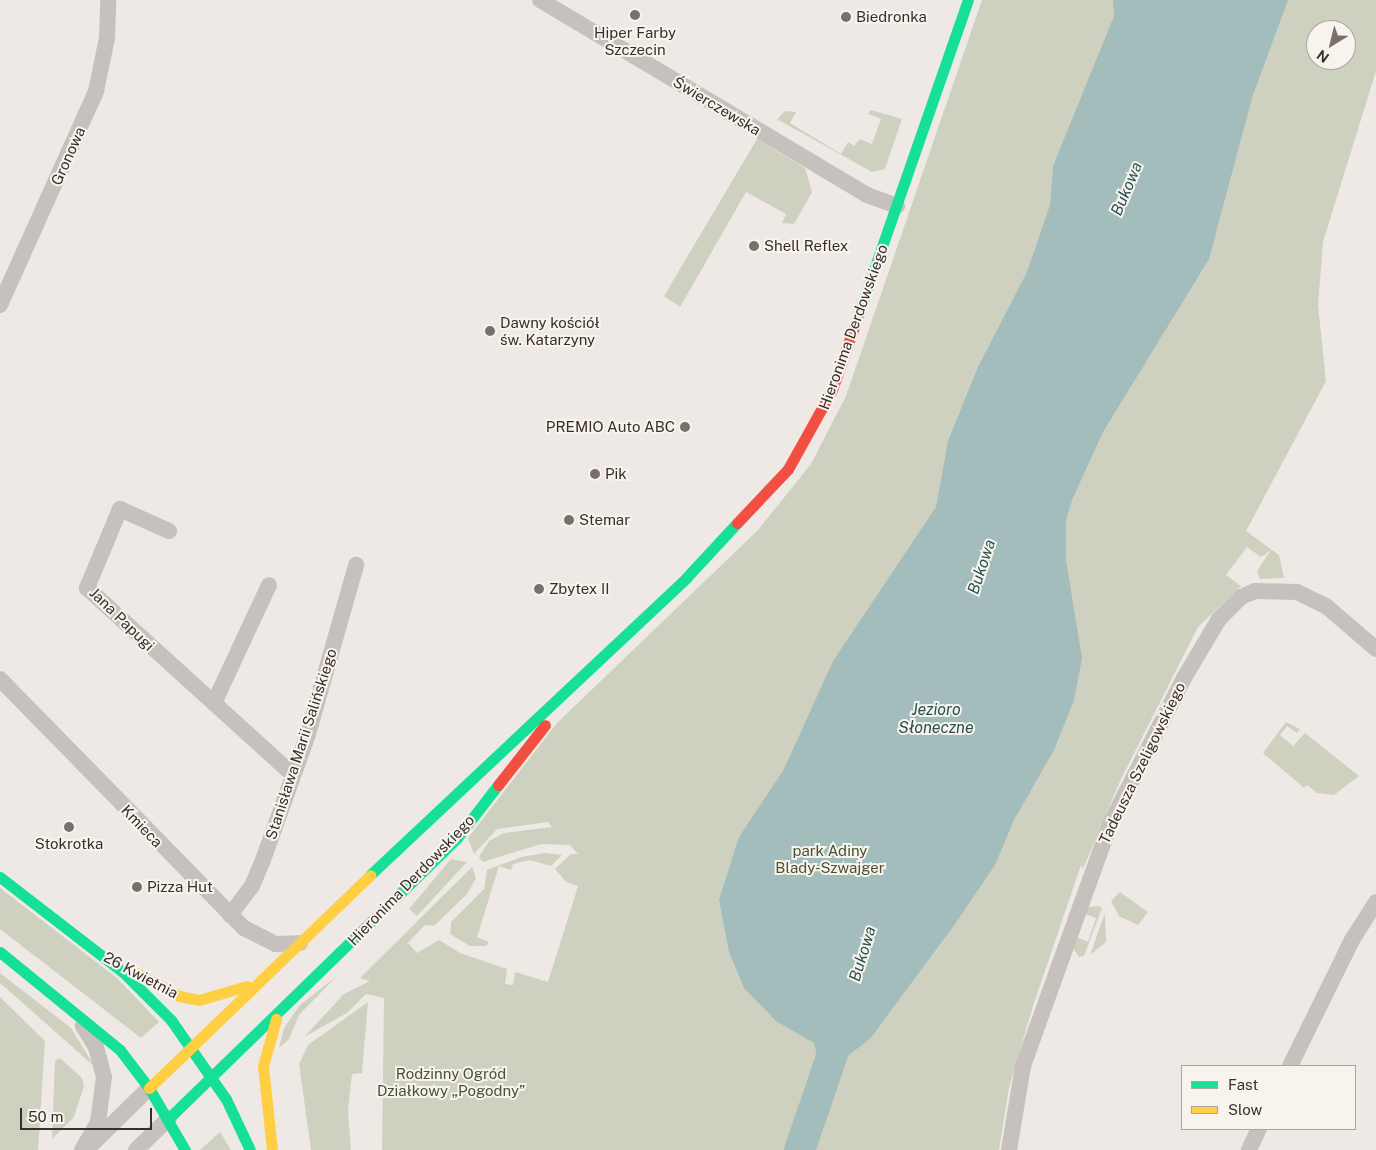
<!DOCTYPE html>
<meta charset="utf-8">
<style>
body{margin:0}
#map{position:relative;width:1376px;height:1150px;overflow:hidden;background:#eee9e4;font-family:"Public Sans",sans-serif}
div>[style]{position:absolute}
[style*='--x']{left:calc(var(--x)*1px);top:calc(var(--y)*1px);width:calc(var(--w)*1px);rotate:calc(var(--a)*1deg)}
.green>*{inset:0;background:#cfd1c0}
.water>*{inset:0;background:#a3bdbc}
.river>*{height:31px;margin:-15.5px;padding:0 15.5px;transform-origin:15.5px;border-radius:15.5px;background:#a3bdbc}
.street>*{height:16px;margin:-8px;padding:0 8px;transform-origin:8px;border-radius:8px;background:#c7c1bd}
.fast>*{height:11px;margin:-5.5px;padding:0 5.5px;transform-origin:5.5px;border-radius:5.5px;background:#16e098}
.slow>*{height:11px;margin:-5.5px;padding:0 5.5px;transform-origin:5.5px;border-radius:5.5px;background:#ffcf43}
.jam>*{height:11px;margin:-5.5px;padding:0 5.5px;transform-origin:5.5px;border-radius:5.5px;background:#f24e42}
.dots>*{width:14px;height:14px;translate:-50% -50%;box-sizing:border-box;border:2px solid #f9f3ed;border-radius:50%}
span{translate:-50% -50%;white-space:nowrap;text-align:center;line-height:1.15;-webkit-text-stroke:4px #f9f3ed;paint-order:stroke}
.poi-label{font-size:15px;color:#372f2c}
.left{translate:0 -50%;text-align:left}
.right{translate:-100% -50%;text-align:right}
.street-label{font-size:15px;color:#372f2c}
.park-label{font-size:15px;color:#475332}
.water-label{font-size:16px;color:#265254;font-style:italic}
.legend{position:absolute;left:1181px;top:1065px;width:175px;height:65px;box-sizing:border-box;background:#f9f3ed;border:1px solid #aba5a0;margin:0;padding:6px 9px;list-style:none;font-size:15px;color:#372f2c}
.legend li{display:flex;align-items:center;gap:10px;height:25px}
.legend b{width:25px;border:1px solid #aba5a0}
.north{position:absolute;left:1306px;top:20px;width:50px;height:50px;box-sizing:border-box;background:#f9f3ed;border:1px solid #aba5a0;border-radius:50%;rotate:216deg;font-size:14px;font-weight:700;line-height:20px;text-align:center;color:#372f2c}
.north::after{content:'';display:block;margin:auto;width:18px;height:22px;background:#77706c;clip-path:polygon(50% 0,100% 100%,50% 72%,0 100%)}
.scale{position:absolute;left:20px;top:1108px;width:132px;height:22px;box-sizing:border-box;border:2px solid #372f2c;border-top:0;padding-left:6px;font-size:15px;line-height:18px;white-space:nowrap;color:#372f2c;-webkit-text-stroke:4px #f9f3ed;paint-order:stroke}
</style>
<div id="map">
<div class="green">
<div style="clip-path:polygon(evenodd,982px 0,1376px 0,1376px 71px,1323px 242px,1318px 305px,1326px 381px,1246px 531px,1279px 555px,1284px 578px,1260px 579px,1257px 571px,1271px 550px,1261px 557px,1247px 547px,1226px 575px,1241px 586px,1198px 627px,1120px 781px,1083px 869px,1081px 865px,1033px 1006px,1009px 1088px,999px 1150px,382px 1150px,384px 998px,366px 994px,347px 1013px,304px 1037px,344px 994px,370px 981px,360px 978px,472px 867px,476px 878px,467px 894px,434px 926px,425px 925px,399px 952px,408px 943px,417px 953px,439px 940px,460px 953px,507px 969px,505px 984px,513px 985px,515px 972px,548px 982px,578px 886px,566px 882px,555px 869px,571px 854px,578px 854px,570px 845px,541px 844px,483px 862px,479px 857px,489px 841px,504px 833px,552px 827px,548px 822px,497px 829px,474px 854px,468px 838px,557px 723px,758px 530px,811px 464px,846px 396px,982px 0,1316px 30px,1346px 30px,1346px 60px,1316px 60px,1316px 30px)"></div>
<div style="clip-path:polygon(871px 110px,902px 119px,885px 169px,872px 172px,777px 119px,785px 111px,796px 112px,790px 123px,841px 154px,848px 142px,854px 146px,860px 139px,872px 144px,881px 119px,868px 114px)"></div>
<div style="clip-path:polygon(757px 139px,805px 168px,812px 192px,794px 224px,782px 223px,786px 214px,746px 192px,680px 307px,664px 296px)"></div>
<div style="clip-path:polygon(1286px 722px,1300px 729px,1297px 733px,1287px 726px,1280px 735px,1293px 746px,1305px 733px,1359px 776px,1334px 795px,1317px 793px,1307px 785px,1304px 788px,1263px 753px)"></div>
<div style="clip-path:polygon(545px 853px,562px 855px,551px 866px,530px 860px,513px 864px,511px 870px,499px 866px,477px 937px,489px 942px,486px 946px,470px 946px,450px 934px,451px 922px,484px 889px,487px 870px,521px 857px)"></div>
<div style="clip-path:polygon(451px 859px,467px 862px,417px 916px,409px 909px)"></div>
<div style="clip-path:polygon(0 888px,117px 978px,159px 1022px,141px 1038px,0 929px)"></div>
<div style="clip-path:polygon(1120px 892px,1148px 912px,1138px 925px,1119px 916px,1111px 901px)"></div>
<div style="clip-path:polygon(1099px 906px,1102px 908px,1084px 956px,1079px 957px,1073px 948px,1077px 937px,1088px 942px,1096px 918px,1085px 914px,1089px 907px)"></div>
<div style="clip-path:polygon(1105px 913px,1106px 942px,1090px 955px)"></div>
<div style="clip-path:polygon(0 973px,71px 1028px,95px 1067px,0 983px)"></div>
<div style="clip-path:polygon(337px 976px,299px 1015px,289px 1039px,279px 1048px,284px 1028px,300px 1005px)"></div>
<div style="clip-path:polygon(0 997px,45px 1041px,38px 1150px,0 1150px)"></div>
<div style="clip-path:polygon(368px 1002px,362px 1073px,352px 1074px,348px 1110px,351px 1150px,311px 1150px,299px 1064px,308px 1045px)"></div>
<div style="clip-path:polygon(60px 1058px,82px 1078px,84px 1086px,74px 1117px,52px 1139px,55px 1061px)"></div>
<div style="clip-path:polygon(220px 1132px,231px 1150px,200px 1150px)"></div>
</div>
<div class="water">
<div style="clip-path:polygon(1113px 0,1288px 0,1252px 98px,1209px 259px,1103px 432px,1072px 500px,1066px 521px,1066px 560px,1082px 658px,1074px 700px,1054px 750px,1014px 820px,995px 865px,955px 924px,870px 1039px,834px 1066px,821px 1083px,816px 1080px,820px 1069px,814px 1043px,776px 1021px,744px 988px,729px 952px,719px 900px,739px 837px,784px 769px,833px 661px,936px 507px,948px 441px,978px 367px,1027px 272px,1050px 205px,1053px 166px,1114px 16px)"></div>
</div>
<div class="river">
<div style="--x:799;--y:1150;--w:114;--a:-71.1"></div>
</div>
<div class="street">
<div style="--x:540;--y:0;--w:381;--a:30.8"></div>
<div style="--x:867;--y:195;--w:32;--a:20"></div>
<div style="--x:0;--y:305;--w:235;--a:-65.8"></div>
<div style="--x:96;--y:91;--w:54;--a:-78.3"></div>
<div style="--x:107;--y:38;--w:38;--a:-88"></div>
<div style="--x:169;--y:531;--w:54;--a:-155.8"></div>
<div style="--x:120;--y:509;--w:86;--a:112.7"></div>
<div style="--x:87;--y:588;--w:277;--a:42.2"></div>
<div style="--x:0;--y:679;--w:349;--a:45.6"></div>
<div style="--x:244;--y:928;--w:35;--a:27"></div>
<div style="--x:275;--y:944;--w:25;--a:-2"></div>
<div style="--x:214;--y:703;--w:130;--a:-65"></div>
<div style="--x:230;--y:915;--w:36;--a:-53"></div>
<div style="--x:252;--y:886;--w:28;--a:-67"></div>
<div style="--x:263;--y:860;--w:134;--a:-70.3"></div>
<div style="--x:308;--y:734;--w:176;--a:-74.1"></div>
<div style="--x:1290;--y:1066;--w:140;--a:-63.8"></div>
<div style="--x:1352;--y:940;--w:45;--a:-57.7"></div>
<div style="--x:92;--y:1144;--w:80;--a:-44.5"></div>
<div style="--x:82;--y:1150;--w:32;--a:-60"></div>
<div style="--x:98;--y:1122;--w:45;--a:-82.4"></div>
<div style="--x:104;--y:1077;--w:31;--a:-105"></div>
<div style="--x:96;--y:1047;--w:25;--a:-122"></div>
<div style="--x:136;--y:1150;--w:46;--a:-44.1"></div>
<div style="--x:1009;--y:1150;--w:85;--a:-80.5"></div>
<div style="--x:1023;--y:1066;--w:259;--a:-70.2"></div>
<div style="--x:1111;--y:822;--w:161;--a:-63.1"></div>
<div style="--x:1184;--y:678;--w:69;--a:-59.3"></div>
<div style="--x:1219;--y:619;--w:31;--a:-45"></div>
<div style="--x:1241;--y:597;--w:15;--a:-23"></div>
<div style="--x:1255;--y:591;--w:42;--a:1.4"></div>
<div style="--x:1297;--y:592;--w:32;--a:26"></div>
<div style="--x:1326;--y:606;--w:66;--a:40.7"></div>
<div style="--x:1249;--y:1150;--w:23;--a:-65"></div>
</div>
<div class="fast">
<div style="--x:855;--y:324;--w:343;--a:-70.8"></div>
<div style="--x:370;--y:875;--w:434;--a:-43.2"></div>
<div style="--x:686;--y:578;--w:75;--a:-47.2"></div>
<div style="--x:0;--y:877;--w:155;--a:37.7"></div>
<div style="--x:123;--y:972;--w:68;--a:45"></div>
<div style="--x:171;--y:1020;--w:96;--a:55.2"></div>
<div style="--x:226;--y:1099;--w:56;--a:64.8"></div>
<div style="--x:0;--y:952;--w:155;--a:39.2"></div>
<div style="--x:120;--y:1050;--w:48;--a:52.7"></div>
<div style="--x:149;--y:1088;--w:72;--a:59.9"></div>
<div style="--x:169;--y:1118;--w:402;--a:-44.2"></div>
<div style="--x:457;--y:838;--w:67;--a:-52.3"></div>
</div>
<div class="slow">
<div style="--x:137;--y:973;--w:48;--a:28.7"></div>
<div style="--x:179;--y:996;--w:20;--a:11"></div>
<div style="--x:199;--y:1000;--w:50;--a:-16.3"></div>
<div style="--x:149;--y:1088;--w:307;--a:-43.9"></div>
<div style="--x:272;--y:1150;--w:84;--a:-96.1"></div>
<div style="--x:263;--y:1066;--w:49;--a:-74.5"></div>
</div>
<div class="jam">
<div style="--x:737;--y:523;--w:74;--a:-46.6"></div>
<div style="--x:788;--y:469;--w:90;--a:-60.9"></div>
<div style="--x:832;--y:390;--w:70;--a:-70.8"></div>
<div style="--x:498;--y:785;--w:76;--a:-51.9"></div>
</div>
<div class="dots">
<div style="left:635px;top:15px;background:#77706c"></div>
<div style="left:846px;top:17px;background:#77706c"></div>
<div style="left:754px;top:246px;background:#77706c"></div>
<div style="left:490px;top:331px;background:#77706c"></div>
<div style="left:685px;top:427px;background:#77706c"></div>
<div style="left:595px;top:474px;background:#77706c"></div>
<div style="left:569px;top:520px;background:#77706c"></div>
<div style="left:539px;top:589px;background:#77706c"></div>
<div style="left:69px;top:827px;background:#77706c"></div>
<div style="left:137px;top:887px;background:#77706c"></div>
</div>
<div class="poi-label">
<span class="left" style="left:856px;top:17px">Biedronka</span>
<span style="left:635px;top:41px">Hiper Farby<br>Szczecin</span>
<span class="left" style="left:764px;top:246px">Shell Reflex</span>
<span class="left" style="left:500px;top:331px">Dawny kościół<br>św. Katarzyny</span>
<span class="right" style="left:675px;top:427px">PREMIO Auto ABC</span>
<span class="left" style="left:605px;top:474px">Pik</span>
<span class="left" style="left:579px;top:520px">Stemar</span>
<span class="left" style="left:549px;top:589px">Zbytex II</span>
<span style="left:69px;top:844px">Stokrotka</span>
<span class="left" style="left:147px;top:887px">Pizza Hut</span>
</div>
<div class="street-label">
<span style="left:717px;top:106px;rotate:31deg">Świerczewska</span>
<span style="left:68px;top:156px;rotate:-66deg">Gronowa</span>
<span style="left:853px;top:327px;rotate:-70deg">Hieronima Derdowskiego</span>
<span style="left:122px;top:619px;rotate:44deg">Jana Papugi</span>
<span style="left:301px;top:744px;rotate:-72deg">Stanisława Marii Salińskiego</span>
<span style="left:1142px;top:763px;rotate:-64deg">Tadeusza Szeligowskiego</span>
<span style="left:142px;top:826px;rotate:46deg">Kmieca</span>
<span style="left:411px;top:880px;rotate:-46deg">Hieronima Derdowskiego</span>
<span style="left:141px;top:975px;rotate:28deg">26 Kwietnia</span>
</div>
<div class="park-label">
<span style="left:830px;top:859px">park Adiny<br>Blady-Szwajger</span>
<span style="left:451px;top:1082px">Rodzinny Ogród<br>Działkowy „Pogodny”</span>
</div>
<div class="water-label">
<span style="left:1127px;top:189px;rotate:-67deg">Bukowa</span>
<span style="left:982px;top:567px;rotate:-72deg">Bukowa</span>
<span style="left:936px;top:719px">Jezioro<br>Słoneczne</span>
<span style="left:863px;top:954px;rotate:-73deg">Bukowa</span>
</div>
<ul class="legend">
<li><b style="height:6px;background:#16e098"></b>Fast</li>
<li><b style="height:6px;background:#ffcf43"></b>Slow</li>
</ul>
<div class="north">N</div>
<div class="scale">50 m</div>
</div>
